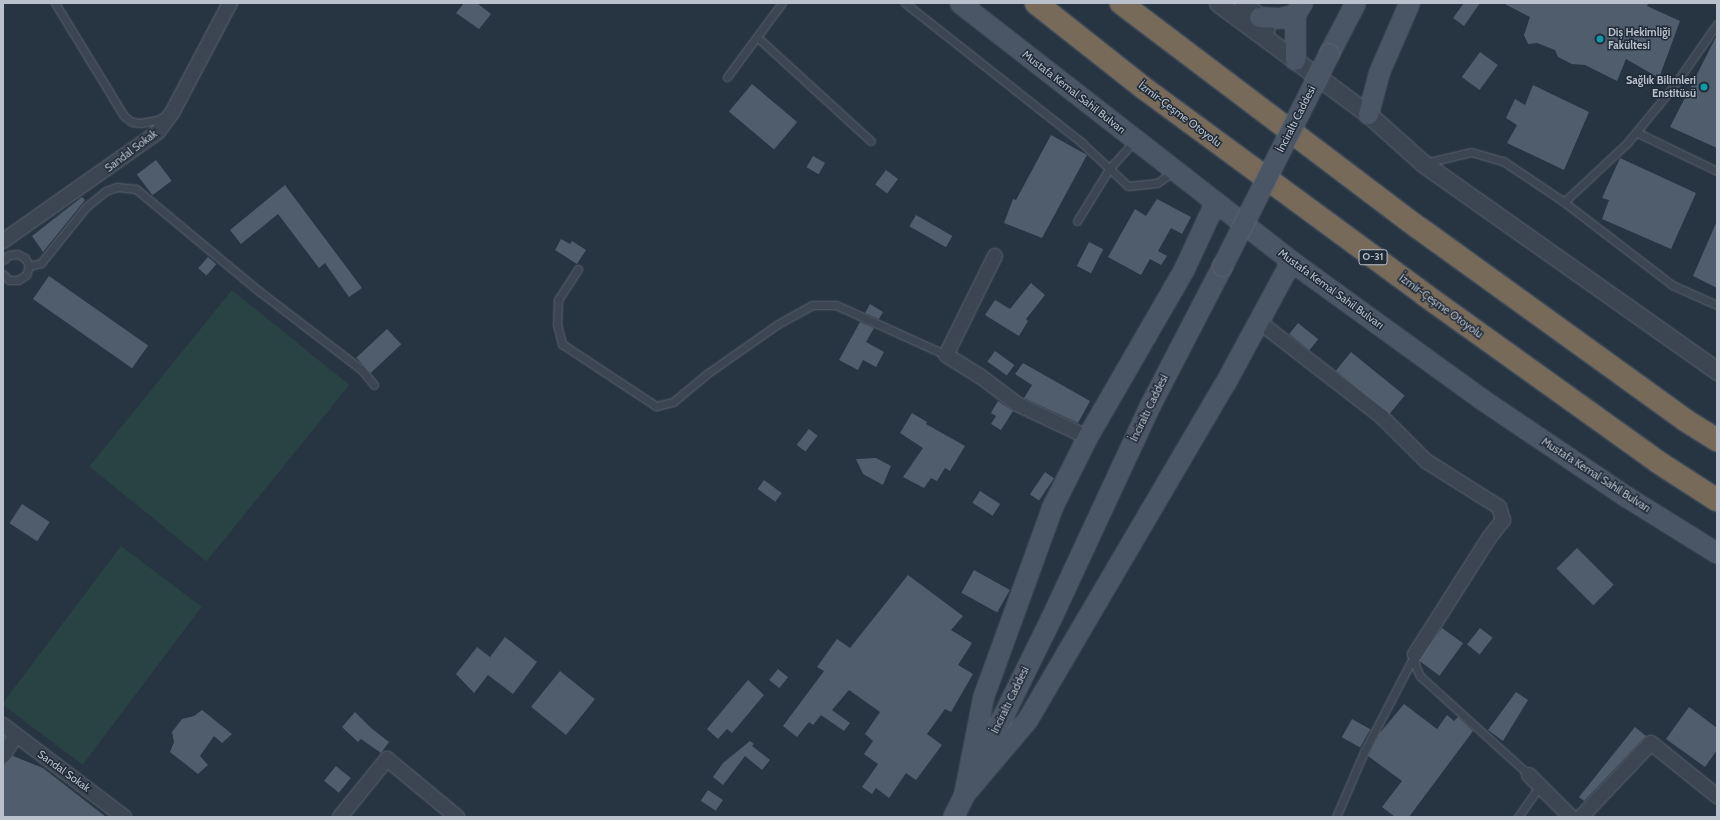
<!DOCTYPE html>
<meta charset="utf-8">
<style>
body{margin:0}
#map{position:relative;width:1720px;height:820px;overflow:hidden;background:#273442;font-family:Cabin,sans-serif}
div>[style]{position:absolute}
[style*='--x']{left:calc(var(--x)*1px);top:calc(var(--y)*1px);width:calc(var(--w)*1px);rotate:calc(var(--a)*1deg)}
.green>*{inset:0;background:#294243;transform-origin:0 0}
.building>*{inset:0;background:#505d6d;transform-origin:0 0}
.roads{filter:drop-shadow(0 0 1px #5a646f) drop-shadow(0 0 1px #5a646f)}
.service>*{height:7px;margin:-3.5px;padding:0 3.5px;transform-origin:3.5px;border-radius:3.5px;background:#3c4652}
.minor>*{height:14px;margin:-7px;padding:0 7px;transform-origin:7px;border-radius:7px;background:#3c4652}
.tertiary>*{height:17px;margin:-8.5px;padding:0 8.5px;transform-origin:8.5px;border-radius:8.5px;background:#3c4652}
.secondary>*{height:19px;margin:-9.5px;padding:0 9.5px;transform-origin:9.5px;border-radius:9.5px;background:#4a5565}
.motorway>*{height:22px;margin:-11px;padding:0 11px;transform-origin:11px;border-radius:11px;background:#786a59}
.bridges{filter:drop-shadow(0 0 1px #5a646f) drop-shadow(0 0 1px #5a646f)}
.secondary-bridge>*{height:19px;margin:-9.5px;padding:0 9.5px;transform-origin:9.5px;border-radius:9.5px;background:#4a5565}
.dots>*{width:11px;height:11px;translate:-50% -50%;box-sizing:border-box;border:2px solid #202b38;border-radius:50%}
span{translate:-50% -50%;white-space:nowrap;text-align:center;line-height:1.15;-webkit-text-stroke:3px #202b38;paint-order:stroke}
.shield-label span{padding:1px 3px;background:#202b38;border:1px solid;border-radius:3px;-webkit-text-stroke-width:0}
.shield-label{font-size:10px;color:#b9c1cc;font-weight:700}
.poi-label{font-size:11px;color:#b9c1cc;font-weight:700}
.left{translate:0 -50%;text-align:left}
.right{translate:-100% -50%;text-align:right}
.street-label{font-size:11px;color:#b9c1cc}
.frame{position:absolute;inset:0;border:4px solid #b9c1cc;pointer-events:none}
</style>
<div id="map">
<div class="green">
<div style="left:232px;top:290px;width:151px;height:227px;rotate:39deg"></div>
<div style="left:121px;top:546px;width:101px;height:198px;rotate:37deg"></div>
</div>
<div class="building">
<div style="clip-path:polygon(464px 3px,477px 3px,491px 14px,479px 29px,456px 13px)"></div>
<div style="clip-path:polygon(1464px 3px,1480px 3px,1464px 26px,1453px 18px)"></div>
<div style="clip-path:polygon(1503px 3px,1649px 3px,1647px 6px,1680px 21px,1659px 78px,1626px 59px,1617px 81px,1585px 65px,1572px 64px,1558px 57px,1555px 50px,1537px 43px,1528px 44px,1524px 35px,1530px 17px)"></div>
<div style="clip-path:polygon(1717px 35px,1717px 148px,1670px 127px)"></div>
<div style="left:1480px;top:52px;width:22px;height:31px;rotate:36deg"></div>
<div style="left:752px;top:84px;width:59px;height:36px;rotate:40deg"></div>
<div style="clip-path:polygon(1533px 85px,1589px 112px,1564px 170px,1507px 143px,1517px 125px,1506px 118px,1515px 99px,1525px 105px)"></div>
<div style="clip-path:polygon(1051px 135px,1087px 155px,1042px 238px,1004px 223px,1013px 199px,1016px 200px)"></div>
<div style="left:813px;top:156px;width:14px;height:13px;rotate:30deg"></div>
<div style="clip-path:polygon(1620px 158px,1696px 193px,1671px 249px,1602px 219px,1609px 200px,1602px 198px)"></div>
<div style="left:156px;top:160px;width:26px;height:24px;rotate:53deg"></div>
<div style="left:886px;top:170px;width:15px;height:18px;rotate:37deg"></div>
<div style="clip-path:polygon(285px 185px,362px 288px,349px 297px,325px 263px,319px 268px,278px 214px,241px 244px,230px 230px)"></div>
<div style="clip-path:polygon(82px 197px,85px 200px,43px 252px,32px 236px)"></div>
<div style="clip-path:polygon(1157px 199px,1191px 217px,1182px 234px,1171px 228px,1158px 251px,1167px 256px,1161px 265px,1150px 259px,1141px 275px,1108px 257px,1135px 209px,1146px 216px)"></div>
<div style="left:916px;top:215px;width:42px;height:13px;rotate:30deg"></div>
<div style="clip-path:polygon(1717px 221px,1717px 288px,1693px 276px)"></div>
<div style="clip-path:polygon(561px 239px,570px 244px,572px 241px,586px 250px,577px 264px,555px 250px)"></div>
<div style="left:1089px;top:242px;width:16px;height:27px;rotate:27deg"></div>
<div style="left:208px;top:257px;width:11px;height:15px;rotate:41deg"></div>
<div style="left:49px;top:276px;width:121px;height:28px;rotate:35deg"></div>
<div style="clip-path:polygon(1031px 283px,1045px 295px,1026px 319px,1028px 321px,1019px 336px,985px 315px,995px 300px,1010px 309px)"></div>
<div style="clip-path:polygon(870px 304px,883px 312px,879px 319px,865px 313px)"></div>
<div style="clip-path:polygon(860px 322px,874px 328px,866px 342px,884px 352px,876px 367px,863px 360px,858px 370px,839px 360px)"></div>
<div style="left:1298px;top:323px;width:26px;height:14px;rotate:39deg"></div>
<div style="left:387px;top:329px;width:21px;height:42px;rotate:47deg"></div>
<div style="left:995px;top:351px;width:24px;height:13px;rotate:36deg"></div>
<div style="left:1351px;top:352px;width:69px;height:24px;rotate:39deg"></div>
<div style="clip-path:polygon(1023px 363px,1090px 401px,1078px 423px,1024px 398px,1032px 385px,1015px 374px)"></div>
<div style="clip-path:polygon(998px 401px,1013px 411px,1001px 430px,991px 424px,996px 416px,991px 413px)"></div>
<div style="clip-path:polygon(912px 413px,927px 422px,926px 424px,965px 446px,950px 471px,945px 468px,937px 481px,931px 478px,924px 488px,903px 477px,923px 448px,900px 433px)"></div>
<div style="left:809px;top:429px;width:11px;height:20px;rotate:38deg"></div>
<div style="clip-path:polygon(876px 458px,891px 466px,883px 485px,863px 474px,856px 459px)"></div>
<div style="left:1045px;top:472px;width:11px;height:27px;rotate:34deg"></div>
<div style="left:764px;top:480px;width:22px;height:11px;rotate:36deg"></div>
<div style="left:980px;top:491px;width:24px;height:14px;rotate:33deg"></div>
<div style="left:22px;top:504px;width:33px;height:23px;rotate:33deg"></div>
<div style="left:1577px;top:548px;width:52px;height:29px;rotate:45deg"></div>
<div style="left:974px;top:570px;width:41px;height:26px;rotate:29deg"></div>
<div style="clip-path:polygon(908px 575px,963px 616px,951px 630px,972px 643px,958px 665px,973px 674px,951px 712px,945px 709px,927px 734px,942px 745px,916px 780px,906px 773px,889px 798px,876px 788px,872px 794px,862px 787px,878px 764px,864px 754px,873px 741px,865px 734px,880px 712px,849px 690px,832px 710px,850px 723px,844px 731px,821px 715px,813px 725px,809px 722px,797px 737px,783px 726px,824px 671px,817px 667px,837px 639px,850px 648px)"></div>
<div style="left:1442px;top:628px;width:26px;height:40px;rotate:36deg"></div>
<div style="left:1480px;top:628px;width:16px;height:21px;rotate:38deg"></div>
<div style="clip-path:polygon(505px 637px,537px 662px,513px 694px,488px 675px,474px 693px,456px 674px,477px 647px,490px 657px)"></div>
<div style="left:778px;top:669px;width:13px;height:14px;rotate:39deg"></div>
<div style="left:560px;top:671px;width:45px;height:46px;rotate:39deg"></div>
<div style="clip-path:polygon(748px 680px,764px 695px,732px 733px,727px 729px,718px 739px,707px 729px)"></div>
<div style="clip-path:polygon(1516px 692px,1528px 700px,1503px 741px,1488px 730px)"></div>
<div style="clip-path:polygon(1404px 704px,1437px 729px,1447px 715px,1454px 721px,1458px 717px,1473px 731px,1409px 817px,1395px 817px,1382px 807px,1402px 781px,1368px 756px,1379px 734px)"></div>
<div style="clip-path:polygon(1689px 707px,1717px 728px,1717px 750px,1705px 767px,1666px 739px)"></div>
<div style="clip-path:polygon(202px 710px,232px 734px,222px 743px,214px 736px,200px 756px,208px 765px,198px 774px,170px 752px,174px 742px,172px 732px,182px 719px,194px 716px)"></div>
<div style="clip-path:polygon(355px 712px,371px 728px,389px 742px,381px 753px,361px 739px,358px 742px,342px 727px)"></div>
<div style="left:1352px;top:719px;width:21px;height:21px;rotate:29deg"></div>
<div style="clip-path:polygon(1635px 727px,1646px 736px,1584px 801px,1579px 797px)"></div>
<div style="clip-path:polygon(750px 741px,754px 744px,752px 746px,770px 760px,762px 770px,745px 756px,723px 785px,713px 777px,723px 763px)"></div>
<div style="clip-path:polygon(13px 756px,43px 768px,106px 817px,3px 817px,3px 766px)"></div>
<div style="left:336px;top:766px;width:19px;height:19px;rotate:39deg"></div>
<div style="left:708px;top:790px;width:18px;height:13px;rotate:34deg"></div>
</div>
<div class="roads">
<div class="service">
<div style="--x:55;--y:3;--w:132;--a:58.6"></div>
<div style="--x:124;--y:116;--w:10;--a:37"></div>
<div style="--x:132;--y:122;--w:9;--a:6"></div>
<div style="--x:141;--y:123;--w:16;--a:-11"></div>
<div style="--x:157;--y:120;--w:13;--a:-29"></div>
<div style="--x:905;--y:3;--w:226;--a:38.3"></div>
<div style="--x:1082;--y:143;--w:63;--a:43.1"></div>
<div style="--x:1128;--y:186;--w:29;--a:-6"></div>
<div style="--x:1157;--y:183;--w:19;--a:-35"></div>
<div style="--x:757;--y:37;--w:154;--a:42.4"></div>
<div style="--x:727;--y:77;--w:92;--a:-53.4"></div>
<div style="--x:1636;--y:132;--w:90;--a:25.7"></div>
<div style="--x:1425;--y:163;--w:47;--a:-13.4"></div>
<div style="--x:1471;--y:152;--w:33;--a:16"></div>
<div style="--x:1503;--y:161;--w:73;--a:33.9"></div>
<div style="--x:1564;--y:202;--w:136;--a:37.5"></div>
<div style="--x:1672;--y:285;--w:49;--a:24"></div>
<div style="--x:1564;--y:202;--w:86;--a:-43.1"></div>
<div style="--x:1627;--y:143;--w:72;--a:-50.6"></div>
<div style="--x:1673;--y:87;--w:77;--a:-55.1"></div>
<div style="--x:1077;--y:221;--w:61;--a:-58.4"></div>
<div style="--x:1109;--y:169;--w:39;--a:-48"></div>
<div style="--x:3;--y:260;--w:8;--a:-40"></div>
<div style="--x:9;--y:255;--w:8;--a:-7"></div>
<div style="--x:17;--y:254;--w:9;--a:27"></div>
<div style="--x:25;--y:258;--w:9;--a:63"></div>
<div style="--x:29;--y:266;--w:9;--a:108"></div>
<div style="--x:26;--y:275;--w:9;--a:148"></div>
<div style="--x:18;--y:280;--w:9;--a:180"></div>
<div style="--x:9;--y:280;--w:8;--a:-135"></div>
<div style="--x:29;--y:266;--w:12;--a:-14"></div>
<div style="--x:41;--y:263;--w:72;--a:-51.2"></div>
<div style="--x:86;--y:207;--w:26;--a:-39"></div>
<div style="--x:106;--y:191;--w:12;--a:-20"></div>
<div style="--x:117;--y:187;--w:19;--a:6"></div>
<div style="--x:136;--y:189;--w:160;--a:39.7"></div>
<div style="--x:259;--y:291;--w:130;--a:37.5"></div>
<div style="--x:362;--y:370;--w:19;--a:51"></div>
<div style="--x:578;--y:269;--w:37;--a:123"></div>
<div style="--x:558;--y:300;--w:24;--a:92"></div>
<div style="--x:557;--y:324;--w:21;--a:76"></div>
<div style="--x:562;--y:344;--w:113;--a:33.4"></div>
<div style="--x:656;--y:406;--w:17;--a:-13"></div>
<div style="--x:673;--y:402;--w:45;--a:-39.6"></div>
<div style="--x:708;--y:373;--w:85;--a:-35"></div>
<div style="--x:778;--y:324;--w:39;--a:-29"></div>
<div style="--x:812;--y:305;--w:24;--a:0"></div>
<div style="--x:836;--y:305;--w:121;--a:24.4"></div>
<div style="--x:1415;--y:656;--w:9;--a:90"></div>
<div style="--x:1415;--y:665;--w:12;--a:66"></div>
<div style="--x:1420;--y:676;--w:147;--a:42.2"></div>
<div style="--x:1336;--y:817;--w:71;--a:-66.7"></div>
<div style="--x:1364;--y:752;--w:110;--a:-62.5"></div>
<div style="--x:1518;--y:817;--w:38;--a:-55"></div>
</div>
<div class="minor">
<div style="--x:3;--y:241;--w:189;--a:-35.1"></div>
<div style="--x:158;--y:132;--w:26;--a:-54"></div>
<div style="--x:173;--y:111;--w:122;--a:-62.2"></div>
<div style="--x:995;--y:256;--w:110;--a:116.3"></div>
<div style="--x:946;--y:355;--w:40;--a:32"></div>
<div style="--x:980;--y:376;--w:46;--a:37.1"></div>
<div style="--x:1017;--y:404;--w:77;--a:25.2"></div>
<div style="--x:1258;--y:321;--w:157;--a:37.7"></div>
<div style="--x:1382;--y:417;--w:62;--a:45"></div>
<div style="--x:1426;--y:461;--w:86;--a:32.2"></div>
<div style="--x:1499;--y:507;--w:14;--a:73"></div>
<div style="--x:1503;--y:520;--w:23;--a:128"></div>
<div style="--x:1489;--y:538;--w:138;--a:122.5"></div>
<div style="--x:3;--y:725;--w:152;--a:37.2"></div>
<div style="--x:3;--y:756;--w:23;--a:-59"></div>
<div style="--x:1529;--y:775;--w:59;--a:45"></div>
<div style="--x:340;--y:817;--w:75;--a:-51"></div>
<div style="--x:387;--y:759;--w:91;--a:39.6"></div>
<div style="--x:1581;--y:817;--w:102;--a:-46.6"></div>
<div style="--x:1651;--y:743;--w:85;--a:38.8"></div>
</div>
<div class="tertiary">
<div style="--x:1218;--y:3;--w:187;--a:36.5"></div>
<div style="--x:1368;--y:114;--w:75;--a:41.8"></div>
<div style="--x:1424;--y:164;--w:359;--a:35.2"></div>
<div style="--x:1243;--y:3;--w:21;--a:41"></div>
<div style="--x:1259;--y:17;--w:13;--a:58"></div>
</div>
<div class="secondary">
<div style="--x:960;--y:3;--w:420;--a:37.9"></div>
<div style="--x:1291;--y:261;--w:237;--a:35.9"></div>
<div style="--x:1483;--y:400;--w:174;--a:34"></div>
<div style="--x:1627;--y:497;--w:106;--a:31.9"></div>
<div style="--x:1259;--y:17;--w:21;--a:3"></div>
<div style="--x:1280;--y:18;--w:16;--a:-15"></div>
<div style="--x:1329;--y:53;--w:56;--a:-62.5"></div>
<div style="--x:1295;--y:60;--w:46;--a:-90"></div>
<div style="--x:1295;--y:14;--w:13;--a:-58"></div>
<div style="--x:1368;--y:114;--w:43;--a:-75.3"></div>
<div style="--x:1379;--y:72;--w:75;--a:-66.5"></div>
<div style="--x:965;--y:793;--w:96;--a:-49.7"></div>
<div style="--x:1027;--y:720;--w:391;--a:-59.6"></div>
<div style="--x:1225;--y:383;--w:139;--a:-61.6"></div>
<div style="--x:964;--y:794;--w:99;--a:-78.9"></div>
<div style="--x:983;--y:697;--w:202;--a:-70"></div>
<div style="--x:1052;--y:507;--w:78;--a:-63.4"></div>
<div style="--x:1087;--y:437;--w:192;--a:-60"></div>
<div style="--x:1183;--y:271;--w:76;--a:-65.1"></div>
<div style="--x:953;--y:817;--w:222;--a:-63.8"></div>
<div style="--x:1051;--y:618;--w:235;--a:-65.1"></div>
<div style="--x:1150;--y:405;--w:157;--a:-62.6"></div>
</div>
<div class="motorway">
<div style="--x:1036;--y:3;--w:139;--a:38.3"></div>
<div style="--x:1145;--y:89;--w:348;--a:36.3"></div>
<div style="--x:1425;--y:295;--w:287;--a:35.6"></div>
<div style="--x:1658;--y:462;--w:70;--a:32.8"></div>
<div style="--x:1121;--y:3;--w:373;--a:37.1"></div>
<div style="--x:1419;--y:228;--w:328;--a:35.8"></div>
<div style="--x:1685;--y:420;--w:38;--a:32"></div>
</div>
</div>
<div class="bridges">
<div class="secondary-bridge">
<div style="--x:1222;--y:266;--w:238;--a:-63.3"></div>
</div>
</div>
<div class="dots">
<div style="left:1600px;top:39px;background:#0f9aa8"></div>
<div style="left:1704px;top:87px;background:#0f9aa8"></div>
</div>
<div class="shield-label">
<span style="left:1373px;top:257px">O-31</span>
</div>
<div class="poi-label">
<span class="left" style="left:1608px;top:39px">Diş Hekimliği<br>Fakültesi</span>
<span class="right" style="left:1696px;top:87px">Sağlık Bilimleri<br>Enstitüsü</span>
</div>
<div class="street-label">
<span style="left:1074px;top:92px;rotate:38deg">Mustafa Kemal Sahil Bulvarı</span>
<span style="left:1180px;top:114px;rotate:37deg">İzmir-Çeşme Otoyolu</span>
<span style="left:1296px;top:119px;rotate:-63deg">İnciraltı Caddesi</span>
<span style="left:131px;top:151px;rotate:-37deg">Sandal Sokak</span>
<span style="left:1331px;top:289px;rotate:36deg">Mustafa Kemal Sahil Bulvarı</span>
<span style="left:1441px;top:306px;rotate:36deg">İzmir-Çeşme Otoyolu</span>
<span style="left:1149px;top:408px;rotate:-64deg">İnciraltı Caddesi</span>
<span style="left:1596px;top:475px;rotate:33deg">Mustafa Kemal Sahil Bulvarı</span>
<span style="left:1010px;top:700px;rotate:-64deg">İnciraltı Caddesi</span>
<span style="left:64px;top:771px;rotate:36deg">Sandal Sokak</span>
</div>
<div class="frame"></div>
</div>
